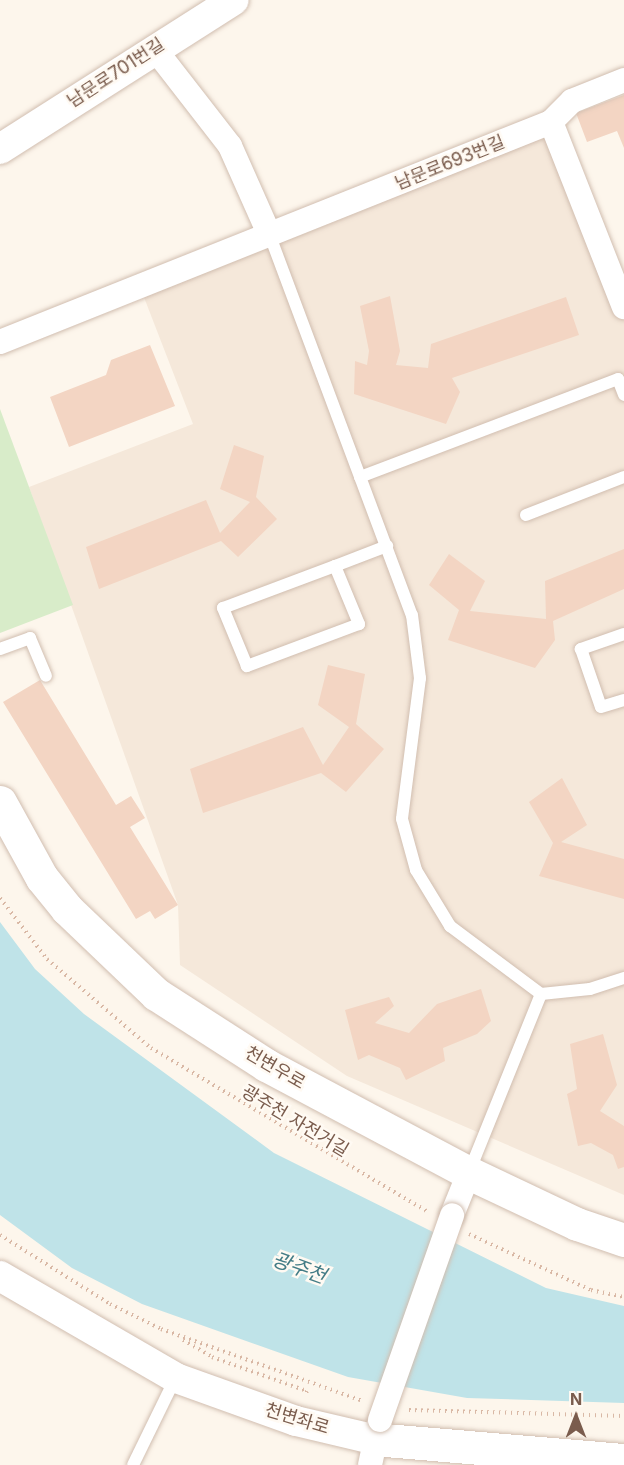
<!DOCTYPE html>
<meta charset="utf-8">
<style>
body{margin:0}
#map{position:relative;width:624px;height:1465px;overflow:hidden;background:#fdf6ec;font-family:Inter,"Noto Sans KR",sans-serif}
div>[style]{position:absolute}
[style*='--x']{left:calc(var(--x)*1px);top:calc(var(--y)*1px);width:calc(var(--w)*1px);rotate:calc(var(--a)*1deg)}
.residential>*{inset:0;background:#f5e8da}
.green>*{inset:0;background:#d8ecc9}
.water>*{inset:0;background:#bfe3e8}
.building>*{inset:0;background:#f3d5c3}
.path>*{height:4px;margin-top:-2px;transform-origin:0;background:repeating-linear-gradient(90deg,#d9b8a5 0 1.5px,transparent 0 6px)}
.roads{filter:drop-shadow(0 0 2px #d1beb0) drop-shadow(0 0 2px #d1beb0)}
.service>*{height:12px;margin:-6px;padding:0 6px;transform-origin:6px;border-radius:6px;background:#fff}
.minor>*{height:24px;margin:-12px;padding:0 12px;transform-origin:12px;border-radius:12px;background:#fff}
.tertiary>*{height:30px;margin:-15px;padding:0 15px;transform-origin:15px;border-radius:15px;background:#fff}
.secondary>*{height:33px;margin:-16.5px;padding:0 16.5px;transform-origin:16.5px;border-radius:16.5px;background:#fff}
.bridges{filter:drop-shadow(0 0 2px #d1beb0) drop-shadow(0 0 2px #d1beb0)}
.minor-bridge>*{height:24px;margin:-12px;padding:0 12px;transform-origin:12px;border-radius:12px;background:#fff}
span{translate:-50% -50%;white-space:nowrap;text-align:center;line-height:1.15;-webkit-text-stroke:5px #fffaf3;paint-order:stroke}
.street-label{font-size:18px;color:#7a5c4d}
.water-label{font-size:20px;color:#437c86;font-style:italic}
.north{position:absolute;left:546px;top:1387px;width:60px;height:60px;-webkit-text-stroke:4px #fffaf3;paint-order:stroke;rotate:0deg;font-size:16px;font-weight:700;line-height:24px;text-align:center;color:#7a5c4d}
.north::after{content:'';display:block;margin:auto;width:21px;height:27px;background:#7a5c4d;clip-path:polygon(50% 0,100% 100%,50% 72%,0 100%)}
</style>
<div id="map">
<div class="residential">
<div style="clip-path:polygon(551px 122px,624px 307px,624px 1195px,347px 1076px,180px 965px,178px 905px,29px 487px,193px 424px,140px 287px)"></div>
</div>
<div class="green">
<div style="clip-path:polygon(0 409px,73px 605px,0 633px)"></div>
</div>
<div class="water">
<div style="clip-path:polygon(0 922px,35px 969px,84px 1014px,274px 1153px,546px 1288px,624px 1306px,624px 1403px,467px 1398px,348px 1377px,142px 1304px,72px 1268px,0 1215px)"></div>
</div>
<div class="building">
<div style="clip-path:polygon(624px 95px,624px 148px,617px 131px,587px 142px,576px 113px)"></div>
<div style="clip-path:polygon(390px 296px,400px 351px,396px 365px,428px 368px,431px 344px,566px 297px,579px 335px,452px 378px,460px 392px,446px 424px,354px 394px,355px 361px,367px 365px,369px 351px,360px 306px)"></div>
<div style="clip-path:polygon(150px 345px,175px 406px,69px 447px,50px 397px,106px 375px,111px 360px)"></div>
<div style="clip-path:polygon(234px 445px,264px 456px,256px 497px,277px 519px,238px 557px,221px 541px,99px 589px,86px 547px,206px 500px,220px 533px,250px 502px,220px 489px)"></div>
<div style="clip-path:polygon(624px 549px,624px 589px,553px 621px,555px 640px,535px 668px,448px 640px,459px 610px,429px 585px,449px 554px,485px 581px,470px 611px,546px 619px,545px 581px)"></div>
<div style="clip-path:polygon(328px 665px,365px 674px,356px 724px,384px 749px,346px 792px,321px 773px,203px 813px,190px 769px,303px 727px,323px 765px,349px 727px,318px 705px)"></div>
<div style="clip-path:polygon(40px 680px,116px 805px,131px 796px,145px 818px,130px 827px,178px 905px,155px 919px,150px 911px,136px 919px,3px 702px)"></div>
<div style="clip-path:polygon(562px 778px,587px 825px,561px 842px,624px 859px,624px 899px,539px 876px,553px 843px,529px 802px)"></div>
<div style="clip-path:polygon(481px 989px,491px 1021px,477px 1034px,443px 1048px,445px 1061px,406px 1080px,400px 1068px,369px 1055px,358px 1060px,345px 1010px,389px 997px,394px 1006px,375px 1023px,409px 1033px,437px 1004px)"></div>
<div style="clip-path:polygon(603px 1034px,617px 1085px,600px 1111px,624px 1126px,624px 1167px,618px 1169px,613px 1155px,591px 1143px,578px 1146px,567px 1094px,577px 1089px,570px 1044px)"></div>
</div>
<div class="path">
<div style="--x:0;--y:898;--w:77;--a:52.4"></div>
<div style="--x:47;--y:959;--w:137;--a:40.6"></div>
<div style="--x:151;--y:1048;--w:322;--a:30.6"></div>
<div style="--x:469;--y:1234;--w:134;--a:24.7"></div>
<div style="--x:591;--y:1290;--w:34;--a:12"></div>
<div style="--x:0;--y:1235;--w:130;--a:32.1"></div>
<div style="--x:110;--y:1304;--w:57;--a:26.1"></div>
<div style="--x:161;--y:1329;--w:214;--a:19.6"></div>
<div style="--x:183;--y:1340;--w:34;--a:30"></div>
<div style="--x:212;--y:1357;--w:101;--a:19.7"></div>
<div style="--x:307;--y:1391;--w:4;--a:117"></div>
<div style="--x:409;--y:1410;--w:215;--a:1.6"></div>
</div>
<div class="roads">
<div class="service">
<div style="--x:270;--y:236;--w:405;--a:69.5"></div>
<div style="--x:412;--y:615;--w:64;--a:82.8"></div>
<div style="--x:420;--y:678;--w:142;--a:97.3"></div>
<div style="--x:402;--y:819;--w:53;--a:74.6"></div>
<div style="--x:416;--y:870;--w:66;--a:58.7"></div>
<div style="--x:450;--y:926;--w:114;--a:36.8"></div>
<div style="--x:541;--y:994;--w:192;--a:112"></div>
<div style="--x:360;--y:477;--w:276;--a:-20.8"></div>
<div style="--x:618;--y:379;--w:17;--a:69"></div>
<div style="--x:526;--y:515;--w:105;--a:-21.2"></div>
<div style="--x:335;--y:566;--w:63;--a:67.5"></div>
<div style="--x:359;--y:624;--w:120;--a:159.4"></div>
<div style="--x:247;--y:666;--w:63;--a:-112.5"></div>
<div style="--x:223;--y:608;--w:120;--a:-20.6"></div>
<div style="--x:335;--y:566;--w:56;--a:-21"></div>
<div style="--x:624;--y:634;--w:46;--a:160.8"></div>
<div style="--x:581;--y:649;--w:61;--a:71"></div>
<div style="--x:601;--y:707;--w:24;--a:-17"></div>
<div style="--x:0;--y:649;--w:32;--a:-20"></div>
<div style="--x:30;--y:638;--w:41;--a:67.2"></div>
<div style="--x:541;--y:994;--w:49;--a:-5.8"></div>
<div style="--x:590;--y:989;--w:36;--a:-18"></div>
<div style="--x:133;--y:1465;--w:96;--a:-64"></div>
</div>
<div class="minor">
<div style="--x:154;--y:48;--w:124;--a:52.2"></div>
<div style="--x:230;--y:146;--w:98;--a:66"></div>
<div style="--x:551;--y:122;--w:199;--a:68.5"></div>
<div style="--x:0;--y:342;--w:593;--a:-21.77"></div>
<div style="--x:551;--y:122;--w:30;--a:-45"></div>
<div style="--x:572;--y:101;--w:56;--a:-22"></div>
<div style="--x:452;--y:1215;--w:45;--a:-68"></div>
<div style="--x:370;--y:1465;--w:40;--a:-78"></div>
</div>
<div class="tertiary">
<div style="--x:0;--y:149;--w:277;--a:-32.5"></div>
<div style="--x:0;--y:1276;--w:203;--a:30.1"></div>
<div style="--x:176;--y:1378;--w:127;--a:19.7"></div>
<div style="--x:296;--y:1421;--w:79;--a:13.2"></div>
</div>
<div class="secondary">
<div style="--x:0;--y:802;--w:87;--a:61.1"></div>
<div style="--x:42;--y:878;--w:40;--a:51"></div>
<div style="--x:67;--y:909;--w:123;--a:43.7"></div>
<div style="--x:156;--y:994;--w:131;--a:32.8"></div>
<div style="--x:266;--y:1065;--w:230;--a:28"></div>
<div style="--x:469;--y:1173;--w:119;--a:25.3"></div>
<div style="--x:577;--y:1224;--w:50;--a:18.8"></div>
<div style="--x:373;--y:1439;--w:252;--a:4.8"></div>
</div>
</div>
<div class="bridges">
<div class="minor-bridge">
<div style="--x:380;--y:1420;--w:217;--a:-70.6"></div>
</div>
</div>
<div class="street-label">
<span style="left:116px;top:73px;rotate:-33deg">남문로701번길</span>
<span style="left:450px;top:163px;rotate:-22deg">남문로693번길</span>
<span style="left:275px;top:1068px;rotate:30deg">천변우로</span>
<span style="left:295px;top:1121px;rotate:31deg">광주천 자전거길</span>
<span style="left:297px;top:1419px;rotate:17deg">천변좌로</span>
</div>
<div class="water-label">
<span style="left:299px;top:1268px;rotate:20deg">광주천</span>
</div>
<div class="north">N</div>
</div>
